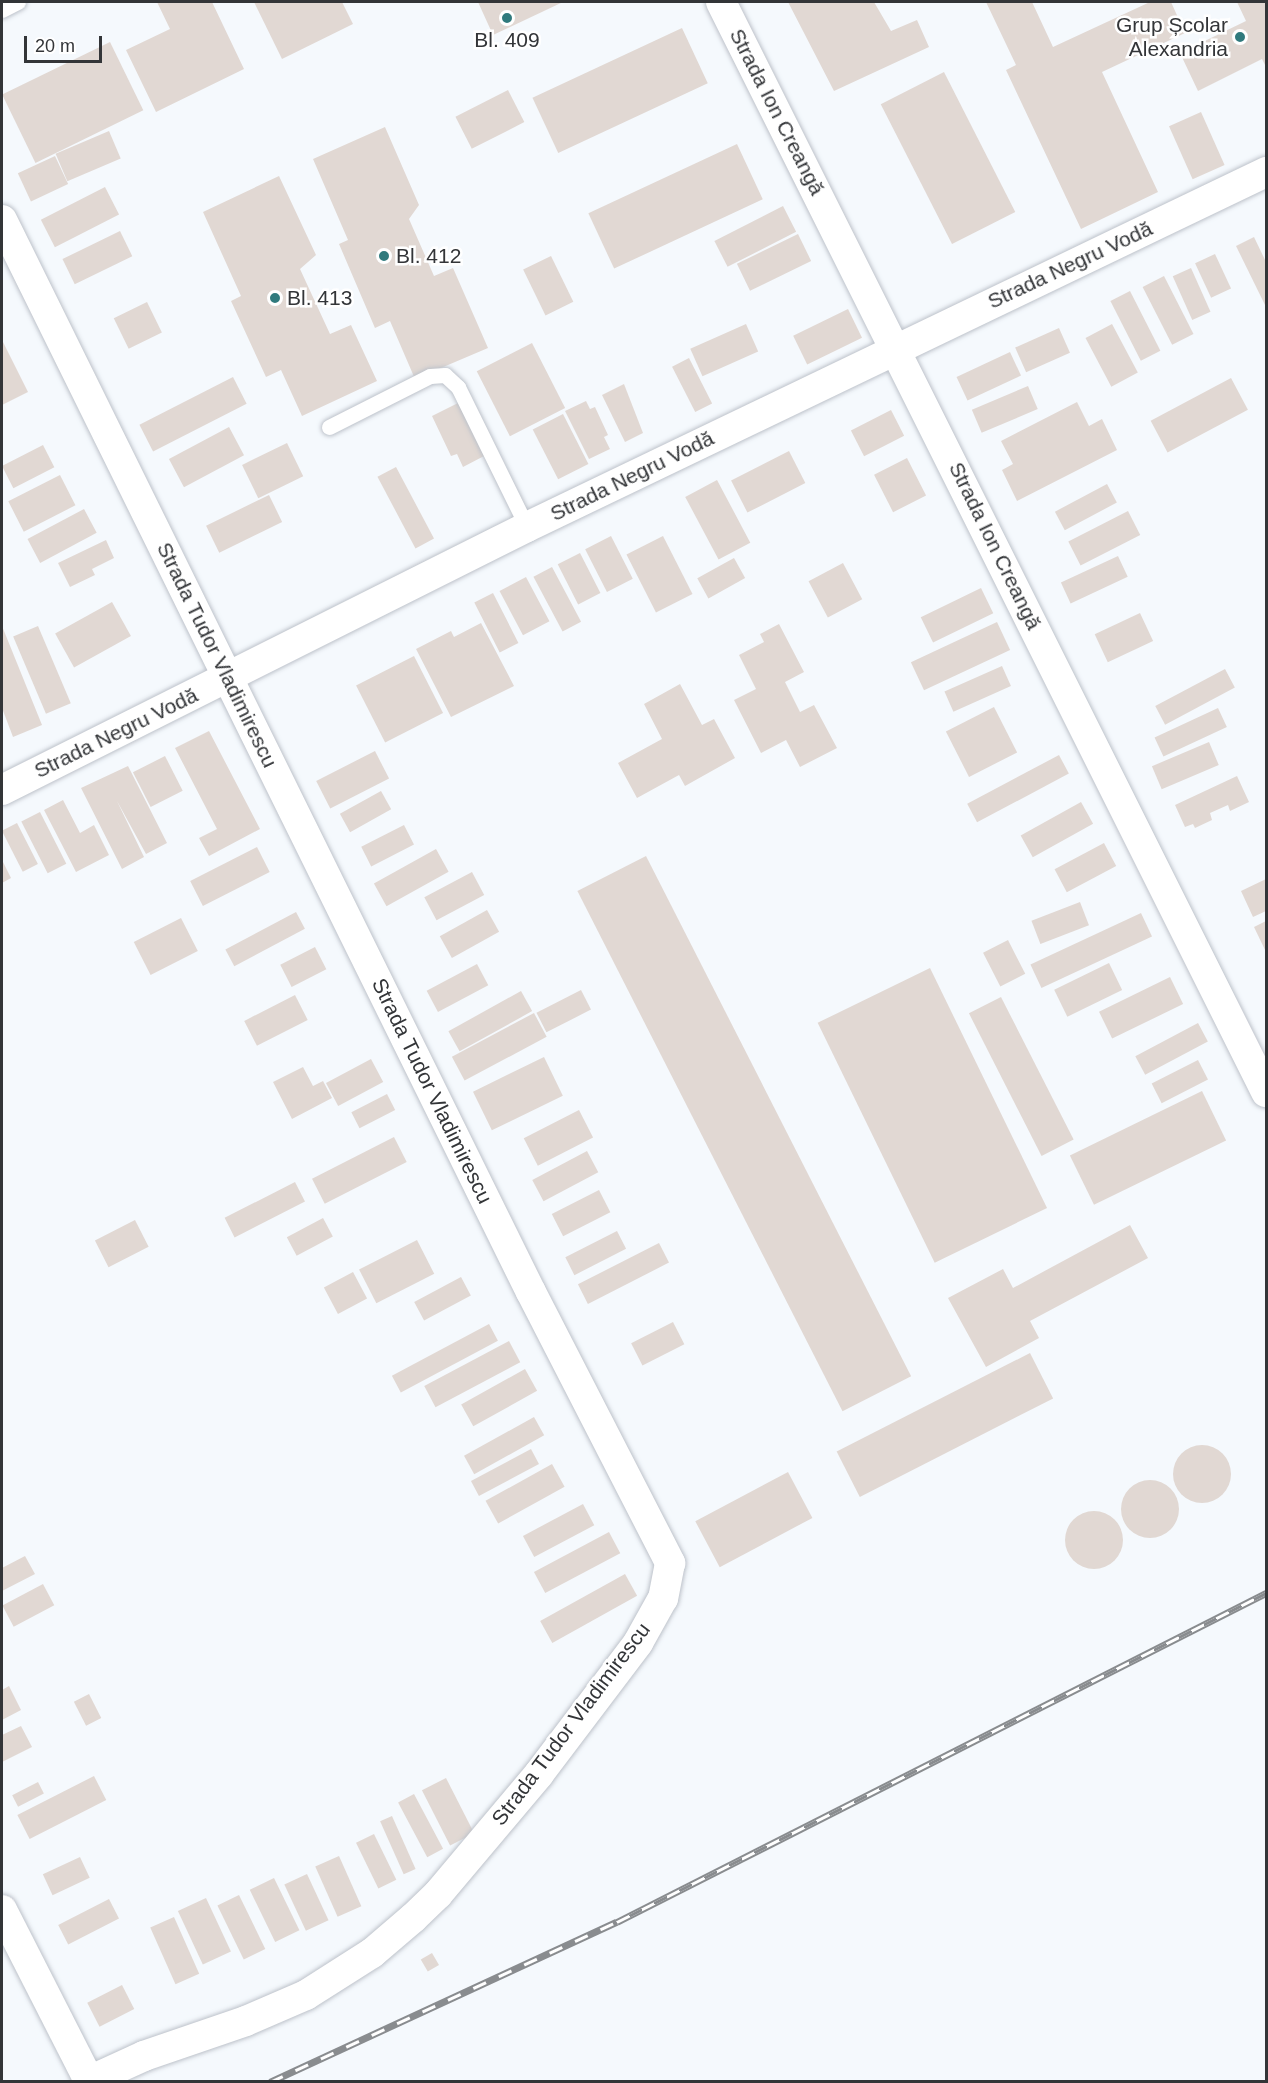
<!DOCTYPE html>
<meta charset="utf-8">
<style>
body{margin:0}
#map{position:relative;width:1268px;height:2083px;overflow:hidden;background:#f5f9fd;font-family:Arial,sans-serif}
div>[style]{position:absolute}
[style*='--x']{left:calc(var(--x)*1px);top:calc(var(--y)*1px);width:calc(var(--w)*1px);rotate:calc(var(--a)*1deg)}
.building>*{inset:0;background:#e1d8d3;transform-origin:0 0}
.round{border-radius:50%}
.roads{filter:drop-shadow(0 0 2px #bdc2ca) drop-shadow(0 0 2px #bdc2ca)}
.service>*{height:15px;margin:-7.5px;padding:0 7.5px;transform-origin:7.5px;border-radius:7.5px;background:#fff}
.minor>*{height:30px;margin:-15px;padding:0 15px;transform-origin:15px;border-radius:15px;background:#fff}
.rail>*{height:7px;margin-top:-3.5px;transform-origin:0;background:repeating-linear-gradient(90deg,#fff 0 14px,#898c8f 0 28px);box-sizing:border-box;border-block:2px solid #898c8f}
.dots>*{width:16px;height:16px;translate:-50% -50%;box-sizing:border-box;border:3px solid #fff;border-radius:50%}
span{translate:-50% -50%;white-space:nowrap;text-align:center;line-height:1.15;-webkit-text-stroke:5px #fff;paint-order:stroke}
.poi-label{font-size:21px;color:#333538}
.right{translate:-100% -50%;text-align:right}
.left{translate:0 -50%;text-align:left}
.street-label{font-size:21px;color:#333538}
.frame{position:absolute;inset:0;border:3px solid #333538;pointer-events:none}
.scale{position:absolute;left:24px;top:36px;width:78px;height:27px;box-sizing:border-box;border:3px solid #333538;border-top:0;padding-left:8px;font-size:18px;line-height:21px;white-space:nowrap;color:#333538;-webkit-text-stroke:4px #fff;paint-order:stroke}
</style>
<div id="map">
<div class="building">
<div style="clip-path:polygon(157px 2px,212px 2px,244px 69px,156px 112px,126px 50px,170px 29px)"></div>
<div style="clip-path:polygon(254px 2px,342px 2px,353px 24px,282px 59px)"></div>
<div style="clip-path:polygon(478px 2px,563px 2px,493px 35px)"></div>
<div style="clip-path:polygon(788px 2px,874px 2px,891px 31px,917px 20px,929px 47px,834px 91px)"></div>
<div style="clip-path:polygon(986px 2px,1032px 2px,1053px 47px,1150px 2px,1171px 2px,1185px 33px,1102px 72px,1158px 192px,1081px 229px,1006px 70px,1016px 65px)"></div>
<div style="clip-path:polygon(1237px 2px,1266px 2px,1266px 67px,1262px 59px,1198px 91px,1180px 53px,1246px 21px)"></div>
<div style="left:682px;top:28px;width:61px;height:165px;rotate:65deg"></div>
<div style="left:110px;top:42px;width:76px;height:120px;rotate:64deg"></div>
<div style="left:944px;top:72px;width:157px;height:71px;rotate:63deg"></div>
<div style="left:508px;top:90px;width:36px;height:59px;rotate:63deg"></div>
<div style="left:1201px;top:112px;width:58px;height:35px;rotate:66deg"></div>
<div style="clip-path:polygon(385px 127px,419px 205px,409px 219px,434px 276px,453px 268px,488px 348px,415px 379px,390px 321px,375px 328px,339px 244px,348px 240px,313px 159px)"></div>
<div style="left:109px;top:131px;width:30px;height:58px;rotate:67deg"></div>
<div style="left:737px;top:144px;width:61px;height:164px;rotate:65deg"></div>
<div style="left:55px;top:156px;width:31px;height:41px;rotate:65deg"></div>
<div style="clip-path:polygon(279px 176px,316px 255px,300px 269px,330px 334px,351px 325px,377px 381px,302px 416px,281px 370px,266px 377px,231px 301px,241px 296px,203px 212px)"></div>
<div style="left:105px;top:187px;width:31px;height:72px;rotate:63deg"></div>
<div style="left:783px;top:206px;width:29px;height:77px;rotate:63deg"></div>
<div style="left:120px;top:231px;width:28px;height:64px;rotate:64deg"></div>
<div style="left:798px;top:234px;width:30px;height:68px;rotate:64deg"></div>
<div style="clip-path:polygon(1254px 237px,1266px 262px,1266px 307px,1236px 246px)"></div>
<div style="left:1215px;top:254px;width:38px;height:22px;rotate:65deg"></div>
<div style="left:551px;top:256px;width:51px;height:31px;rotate:64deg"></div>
<div style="left:1191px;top:268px;width:48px;height:20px;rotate:66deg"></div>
<div style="left:1164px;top:276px;width:65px;height:24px;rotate:63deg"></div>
<div style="left:1130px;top:291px;width:67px;height:22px;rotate:63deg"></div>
<div style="left:147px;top:302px;width:34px;height:37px;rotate:64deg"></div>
<div style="left:848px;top:309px;width:32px;height:61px;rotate:64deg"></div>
<div style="left:746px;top:324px;width:30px;height:61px;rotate:66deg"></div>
<div style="left:1112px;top:324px;width:55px;height:30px;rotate:62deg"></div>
<div style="left:1059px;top:328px;width:27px;height:48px;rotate:66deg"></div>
<div style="clip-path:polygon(2px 340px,28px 392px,2px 405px)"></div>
<div style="left:532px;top:343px;width:73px;height:62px;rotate:63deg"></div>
<div style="left:1010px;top:352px;width:26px;height:59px;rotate:65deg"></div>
<div style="left:689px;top:358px;width:51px;height:19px;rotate:63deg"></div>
<div style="left:233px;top:377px;width:30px;height:105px;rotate:63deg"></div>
<div style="left:1231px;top:378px;width:36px;height:91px;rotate:62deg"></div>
<div style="clip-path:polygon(624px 384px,643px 433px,625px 442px,602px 395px)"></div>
<div style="left:1028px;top:386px;width:25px;height:61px;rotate:67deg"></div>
<div style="clip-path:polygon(586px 401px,590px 409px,595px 407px,608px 435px,604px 437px,610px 449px,589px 459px,565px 411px)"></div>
<div style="clip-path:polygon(460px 402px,486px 455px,463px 467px,457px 454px,451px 456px,432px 416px)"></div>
<div style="clip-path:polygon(1077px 402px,1089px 426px,1102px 419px,1117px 450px,1017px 501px,1002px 470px,1013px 464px,1001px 441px)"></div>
<div style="left:891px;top:410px;width:29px;height:45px;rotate:63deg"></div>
<div style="left:563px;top:414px;width:56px;height:34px;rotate:63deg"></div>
<div style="left:229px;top:427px;width:32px;height:68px;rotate:62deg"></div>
<div style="left:287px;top:443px;width:37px;height:50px;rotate:64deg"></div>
<div style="left:43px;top:445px;width:25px;height:46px;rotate:63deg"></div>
<div style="left:789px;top:451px;width:36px;height:65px;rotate:63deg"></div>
<div style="left:907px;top:458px;width:42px;height:37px;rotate:63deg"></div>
<div style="left:396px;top:467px;width:81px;height:21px;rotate:62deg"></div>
<div style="left:60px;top:475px;width:34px;height:58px;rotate:63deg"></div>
<div style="left:717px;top:480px;width:71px;height:36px;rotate:62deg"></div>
<div style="left:1107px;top:484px;width:21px;height:59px;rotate:62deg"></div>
<div style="left:269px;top:495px;width:30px;height:70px;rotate:64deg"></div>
<div style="left:84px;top:509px;width:27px;height:64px;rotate:62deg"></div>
<div style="left:1128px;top:511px;width:27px;height:67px;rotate:63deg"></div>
<div style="left:611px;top:536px;width:48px;height:29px;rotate:63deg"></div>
<div style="left:663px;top:536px;width:65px;height:41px;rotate:63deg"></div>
<div style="clip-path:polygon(106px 540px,114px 558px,92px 569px,95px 575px,70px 587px,58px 563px)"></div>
<div style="left:580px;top:553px;width:45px;height:25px;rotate:63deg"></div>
<div style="left:1118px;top:556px;width:23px;height:63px;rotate:65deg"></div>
<div style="left:734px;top:558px;width:23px;height:42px;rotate:61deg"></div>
<div style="left:843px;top:563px;width:41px;height:39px;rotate:62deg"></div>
<div style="left:552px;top:567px;width:62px;height:21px;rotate:62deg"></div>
<div style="left:526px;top:577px;width:50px;height:30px;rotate:62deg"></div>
<div style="left:981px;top:588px;width:28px;height:67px;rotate:64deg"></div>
<div style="left:493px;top:593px;width:56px;height:21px;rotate:63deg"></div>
<div style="left:112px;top:602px;width:39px;height:65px;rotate:61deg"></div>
<div style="left:1140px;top:613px;width:31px;height:50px;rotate:65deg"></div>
<div style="left:997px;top:622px;width:31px;height:95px;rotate:65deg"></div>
<div style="clip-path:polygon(481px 623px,514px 686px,451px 717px,416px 649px,451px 631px,454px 637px)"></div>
<div style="clip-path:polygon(779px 624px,804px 672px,785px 682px,800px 712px,814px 705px,837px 748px,800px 767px,786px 740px,761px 753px,734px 700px,756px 689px,739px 655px,764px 642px,760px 634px)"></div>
<div style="clip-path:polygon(2px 626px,42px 725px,13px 737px,2px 708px)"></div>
<div style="left:38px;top:626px;width:84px;height:27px;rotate:67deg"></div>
<div style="left:414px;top:656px;width:64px;height:65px;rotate:63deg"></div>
<div style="left:1002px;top:666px;width:22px;height:63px;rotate:66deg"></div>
<div style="left:1225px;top:669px;width:21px;height:79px;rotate:62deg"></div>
<div style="clip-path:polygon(680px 684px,702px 725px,714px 719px,735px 758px,685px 786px,679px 775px,637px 798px,618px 763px,662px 739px,644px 704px)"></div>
<div style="left:994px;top:707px;width:51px;height:54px;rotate:63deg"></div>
<div style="left:1218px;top:708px;width:21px;height:70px;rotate:65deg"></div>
<div style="clip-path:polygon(209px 731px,260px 829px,209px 856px,199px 838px,217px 829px,175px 748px)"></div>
<div style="left:1209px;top:742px;width:25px;height:62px;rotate:67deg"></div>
<div style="left:375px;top:751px;width:31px;height:66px;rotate:63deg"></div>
<div style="left:1059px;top:755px;width:21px;height:104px;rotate:62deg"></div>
<div style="left:165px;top:756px;width:39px;height:36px;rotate:63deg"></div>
<div style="clip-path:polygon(128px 766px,167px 843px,146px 854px,117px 801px,144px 857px,122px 869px,81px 788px)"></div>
<div style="clip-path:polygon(1237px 776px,1249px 802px,1230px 811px,1228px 805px,1210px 813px,1212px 820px,1195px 828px,1193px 824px,1185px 827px,1175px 805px)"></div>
<div style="left:381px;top:791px;width:21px;height:47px;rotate:61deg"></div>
<div style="clip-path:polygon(63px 800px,80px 833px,94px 825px,109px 855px,76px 872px,44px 810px)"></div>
<div style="left:1081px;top:802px;width:25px;height:69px;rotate:61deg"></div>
<div style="left:40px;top:812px;width:58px;height:21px;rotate:63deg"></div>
<div style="left:17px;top:823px;width:46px;height:17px;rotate:63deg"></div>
<div style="left:404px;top:825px;width:22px;height:48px;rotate:63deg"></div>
<div style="left:1104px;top:843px;width:26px;height:56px;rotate:62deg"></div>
<div style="left:257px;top:847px;width:28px;height:75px;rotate:63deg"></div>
<div style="left:436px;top:849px;width:26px;height:71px;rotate:61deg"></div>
<div style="left:646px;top:856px;width:584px;height:77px;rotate:63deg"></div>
<div style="clip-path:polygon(2px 860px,11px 878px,2px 883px)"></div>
<div style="left:472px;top:872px;width:26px;height:54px;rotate:62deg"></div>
<div style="clip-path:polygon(1266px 879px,1266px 911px,1253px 917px,1241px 891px)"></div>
<div style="left:1080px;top:902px;width:25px;height:52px;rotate:69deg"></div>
<div style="left:487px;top:910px;width:25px;height:54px;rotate:61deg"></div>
<div style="left:296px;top:912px;width:19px;height:80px;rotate:62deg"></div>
<div style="left:1141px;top:913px;width:26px;height:122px;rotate:65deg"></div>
<div style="left:181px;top:918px;width:37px;height:53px;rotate:63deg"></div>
<div style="clip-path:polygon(1266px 921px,1266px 952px,1254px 927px)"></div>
<div style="left:1008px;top:940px;width:38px;height:28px;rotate:63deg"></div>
<div style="left:315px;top:947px;width:25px;height:39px;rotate:63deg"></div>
<div style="left:1109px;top:963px;width:30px;height:61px;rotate:64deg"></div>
<div style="left:477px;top:964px;width:24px;height:57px;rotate:62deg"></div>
<div style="left:930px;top:968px;width:267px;height:125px;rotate:64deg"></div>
<div style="left:1170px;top:977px;width:30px;height:79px;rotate:64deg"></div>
<div style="left:581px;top:990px;width:22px;height:50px;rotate:63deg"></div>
<div style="left:521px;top:991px;width:23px;height:83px;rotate:61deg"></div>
<div style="left:295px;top:995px;width:28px;height:57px;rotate:63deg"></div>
<div style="left:1001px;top:997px;width:160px;height:36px;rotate:63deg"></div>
<div style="left:534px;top:1013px;width:27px;height:93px;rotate:62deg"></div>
<div style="left:1198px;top:1023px;width:21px;height:71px;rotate:62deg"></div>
<div style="left:544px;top:1057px;width:43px;height:79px;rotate:64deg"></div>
<div style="left:371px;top:1059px;width:26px;height:51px;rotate:62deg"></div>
<div style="left:1198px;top:1060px;width:22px;height:52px;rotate:63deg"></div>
<div style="clip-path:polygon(303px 1067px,313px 1086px,323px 1081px,332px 1098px,292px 1119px,273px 1082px)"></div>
<div style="left:1202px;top:1091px;width:55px;height:147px;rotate:64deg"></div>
<div style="left:387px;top:1094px;width:18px;height:40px;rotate:63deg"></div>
<div style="left:579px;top:1110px;width:31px;height:62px;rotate:63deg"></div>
<div style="left:394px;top:1137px;width:28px;height:92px;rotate:63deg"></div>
<div style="left:587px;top:1151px;width:24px;height:62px;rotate:62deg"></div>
<div style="left:295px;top:1182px;width:22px;height:79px;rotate:63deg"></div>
<div style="left:599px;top:1190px;width:25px;height:53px;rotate:63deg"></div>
<div style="left:323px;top:1218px;width:21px;height:41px;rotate:62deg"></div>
<div style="left:135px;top:1220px;width:30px;height:45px;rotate:63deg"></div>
<div style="clip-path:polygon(1130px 1225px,1148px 1258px,1030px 1321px,1039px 1338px,986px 1367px,948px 1298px,1003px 1269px,1013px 1288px)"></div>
<div style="left:617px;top:1231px;width:20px;height:58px;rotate:63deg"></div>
<div style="left:417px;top:1240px;width:38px;height:65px;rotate:63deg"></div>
<div style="left:659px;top:1243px;width:22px;height:91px;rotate:63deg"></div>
<div style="left:353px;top:1272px;width:30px;height:33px;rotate:62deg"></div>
<div style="left:461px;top:1277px;width:21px;height:53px;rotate:62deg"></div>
<div style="left:673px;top:1322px;width:25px;height:47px;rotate:63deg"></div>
<div style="left:489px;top:1324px;width:19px;height:110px;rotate:62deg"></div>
<div style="left:509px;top:1341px;width:24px;height:96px;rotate:62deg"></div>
<div style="left:1030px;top:1353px;width:51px;height:217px;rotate:63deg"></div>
<div style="left:525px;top:1369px;width:25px;height:73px;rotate:61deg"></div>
<div style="left:534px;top:1417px;width:21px;height:80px;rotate:61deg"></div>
<div class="round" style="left:1173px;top:1445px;width:58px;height:58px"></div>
<div style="left:531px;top:1449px;width:17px;height:68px;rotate:62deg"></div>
<div style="left:552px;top:1464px;width:26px;height:76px;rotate:61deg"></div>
<div style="left:788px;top:1472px;width:52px;height:105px;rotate:62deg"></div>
<div class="round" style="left:1121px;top:1480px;width:58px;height:58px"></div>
<div style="left:583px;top:1504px;width:24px;height:68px;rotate:62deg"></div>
<div class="round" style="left:1065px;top:1511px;width:58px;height:58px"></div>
<div style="left:609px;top:1532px;width:24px;height:85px;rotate:62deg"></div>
<div style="clip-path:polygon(25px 1556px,35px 1574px,2px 1591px,2px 1568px)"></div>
<div style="left:625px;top:1574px;width:25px;height:97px;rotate:61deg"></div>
<div style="left:43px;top:1584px;width:24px;height:46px;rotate:62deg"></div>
<div style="clip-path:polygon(9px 1686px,21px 1710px,2px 1720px,2px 1690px)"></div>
<div style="left:89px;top:1694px;width:27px;height:17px;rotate:63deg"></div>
<div style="clip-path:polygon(21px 1726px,32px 1747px,2px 1762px,2px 1735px)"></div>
<div style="left:94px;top:1776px;width:27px;height:86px;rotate:63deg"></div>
<div style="left:446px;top:1778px;width:62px;height:27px;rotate:63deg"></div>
<div style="left:38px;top:1782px;width:13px;height:29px;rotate:63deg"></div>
<div style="left:414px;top:1794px;width:62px;height:18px;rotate:62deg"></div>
<div style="left:392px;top:1816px;width:58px;height:13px;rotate:66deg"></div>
<div style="left:374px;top:1834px;width:51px;height:20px;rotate:64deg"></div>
<div style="left:339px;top:1856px;width:55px;height:26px;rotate:66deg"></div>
<div style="left:80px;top:1857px;width:23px;height:41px;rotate:65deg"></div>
<div style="left:307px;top:1874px;width:51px;height:25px;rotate:65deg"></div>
<div style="left:274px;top:1878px;width:58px;height:27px;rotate:64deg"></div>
<div style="left:239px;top:1895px;width:60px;height:24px;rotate:64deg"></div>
<div style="left:206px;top:1898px;width:59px;height:31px;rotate:65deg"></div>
<div style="left:109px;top:1899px;width:22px;height:57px;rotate:63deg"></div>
<div style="left:174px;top:1917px;width:62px;height:26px;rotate:66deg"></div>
<div style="left:432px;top:1953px;width:14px;height:13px;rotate:60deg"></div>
<div style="left:122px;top:1985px;width:27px;height:39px;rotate:63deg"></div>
</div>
<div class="roads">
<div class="service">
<div style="--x:2;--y:10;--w:18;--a:-27"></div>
<div style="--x:329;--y:427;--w:113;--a:-26.8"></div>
<div style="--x:430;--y:376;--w:15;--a:-4"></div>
<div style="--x:445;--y:375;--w:18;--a:43"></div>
<div style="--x:458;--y:387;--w:156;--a:63.8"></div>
</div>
<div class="minor">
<div style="--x:721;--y:2;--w:1219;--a:63.43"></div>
<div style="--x:2;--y:220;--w:1195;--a:63.74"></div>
<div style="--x:531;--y:1292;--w:305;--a:62.8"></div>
<div style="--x:670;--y:1563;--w:36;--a:101"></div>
<div style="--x:663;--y:1598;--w:51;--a:119.1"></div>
<div style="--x:638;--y:1643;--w:164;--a:127.1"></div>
<div style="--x:539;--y:1774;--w:157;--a:130.1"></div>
<div style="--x:438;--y:1894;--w:35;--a:136"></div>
<div style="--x:413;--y:1918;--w:54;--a:139.5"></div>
<div style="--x:372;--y:1953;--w:78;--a:147.5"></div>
<div style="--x:306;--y:1995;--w:65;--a:156.6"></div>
<div style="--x:246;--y:2021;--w:108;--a:161.1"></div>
<div style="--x:144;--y:2056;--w:63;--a:155.5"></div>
<div style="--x:2;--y:790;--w:587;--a:-26.61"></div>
<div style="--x:527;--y:527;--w:820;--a:-25.66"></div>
<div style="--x:2;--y:1910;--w:192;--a:63"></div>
</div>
</div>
<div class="rail">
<div style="--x:270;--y:2082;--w:382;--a:-24.8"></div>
<div style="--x:617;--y:1922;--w:728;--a:-26.88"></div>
</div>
<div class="dots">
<div style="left:507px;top:18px;background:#307a7d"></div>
<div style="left:1240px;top:37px;background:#307a7d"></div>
<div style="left:384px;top:256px;background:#307a7d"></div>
<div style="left:275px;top:298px;background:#307a7d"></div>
</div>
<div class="poi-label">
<span class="right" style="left:1228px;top:37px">Grup Școlar<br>Alexandria</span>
<span style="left:507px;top:40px">Bl. 409</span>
<span class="left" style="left:396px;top:256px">Bl. 412</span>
<span class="left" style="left:287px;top:298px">Bl. 413</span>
</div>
<div class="street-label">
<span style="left:777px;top:112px;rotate:63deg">Strada Ion Creangă</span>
<span style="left:1070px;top:265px;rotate:-25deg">Strada Negru Vodă</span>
<span style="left:632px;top:476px;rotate:-26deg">Strada Negru Vodă</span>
<span style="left:995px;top:546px;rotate:64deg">Strada Ion Creangă</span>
<span style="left:217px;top:655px;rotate:64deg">Strada Tudor Vladimirescu</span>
<span style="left:116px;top:733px;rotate:-26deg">Strada Negru Vodă</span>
<span style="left:432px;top:1091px;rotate:64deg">Strada Tudor Vladimirescu</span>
<span style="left:571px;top:1724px;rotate:-53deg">Strada Tudor Vladimirescu</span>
</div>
<div class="frame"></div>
<div class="scale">20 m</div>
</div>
